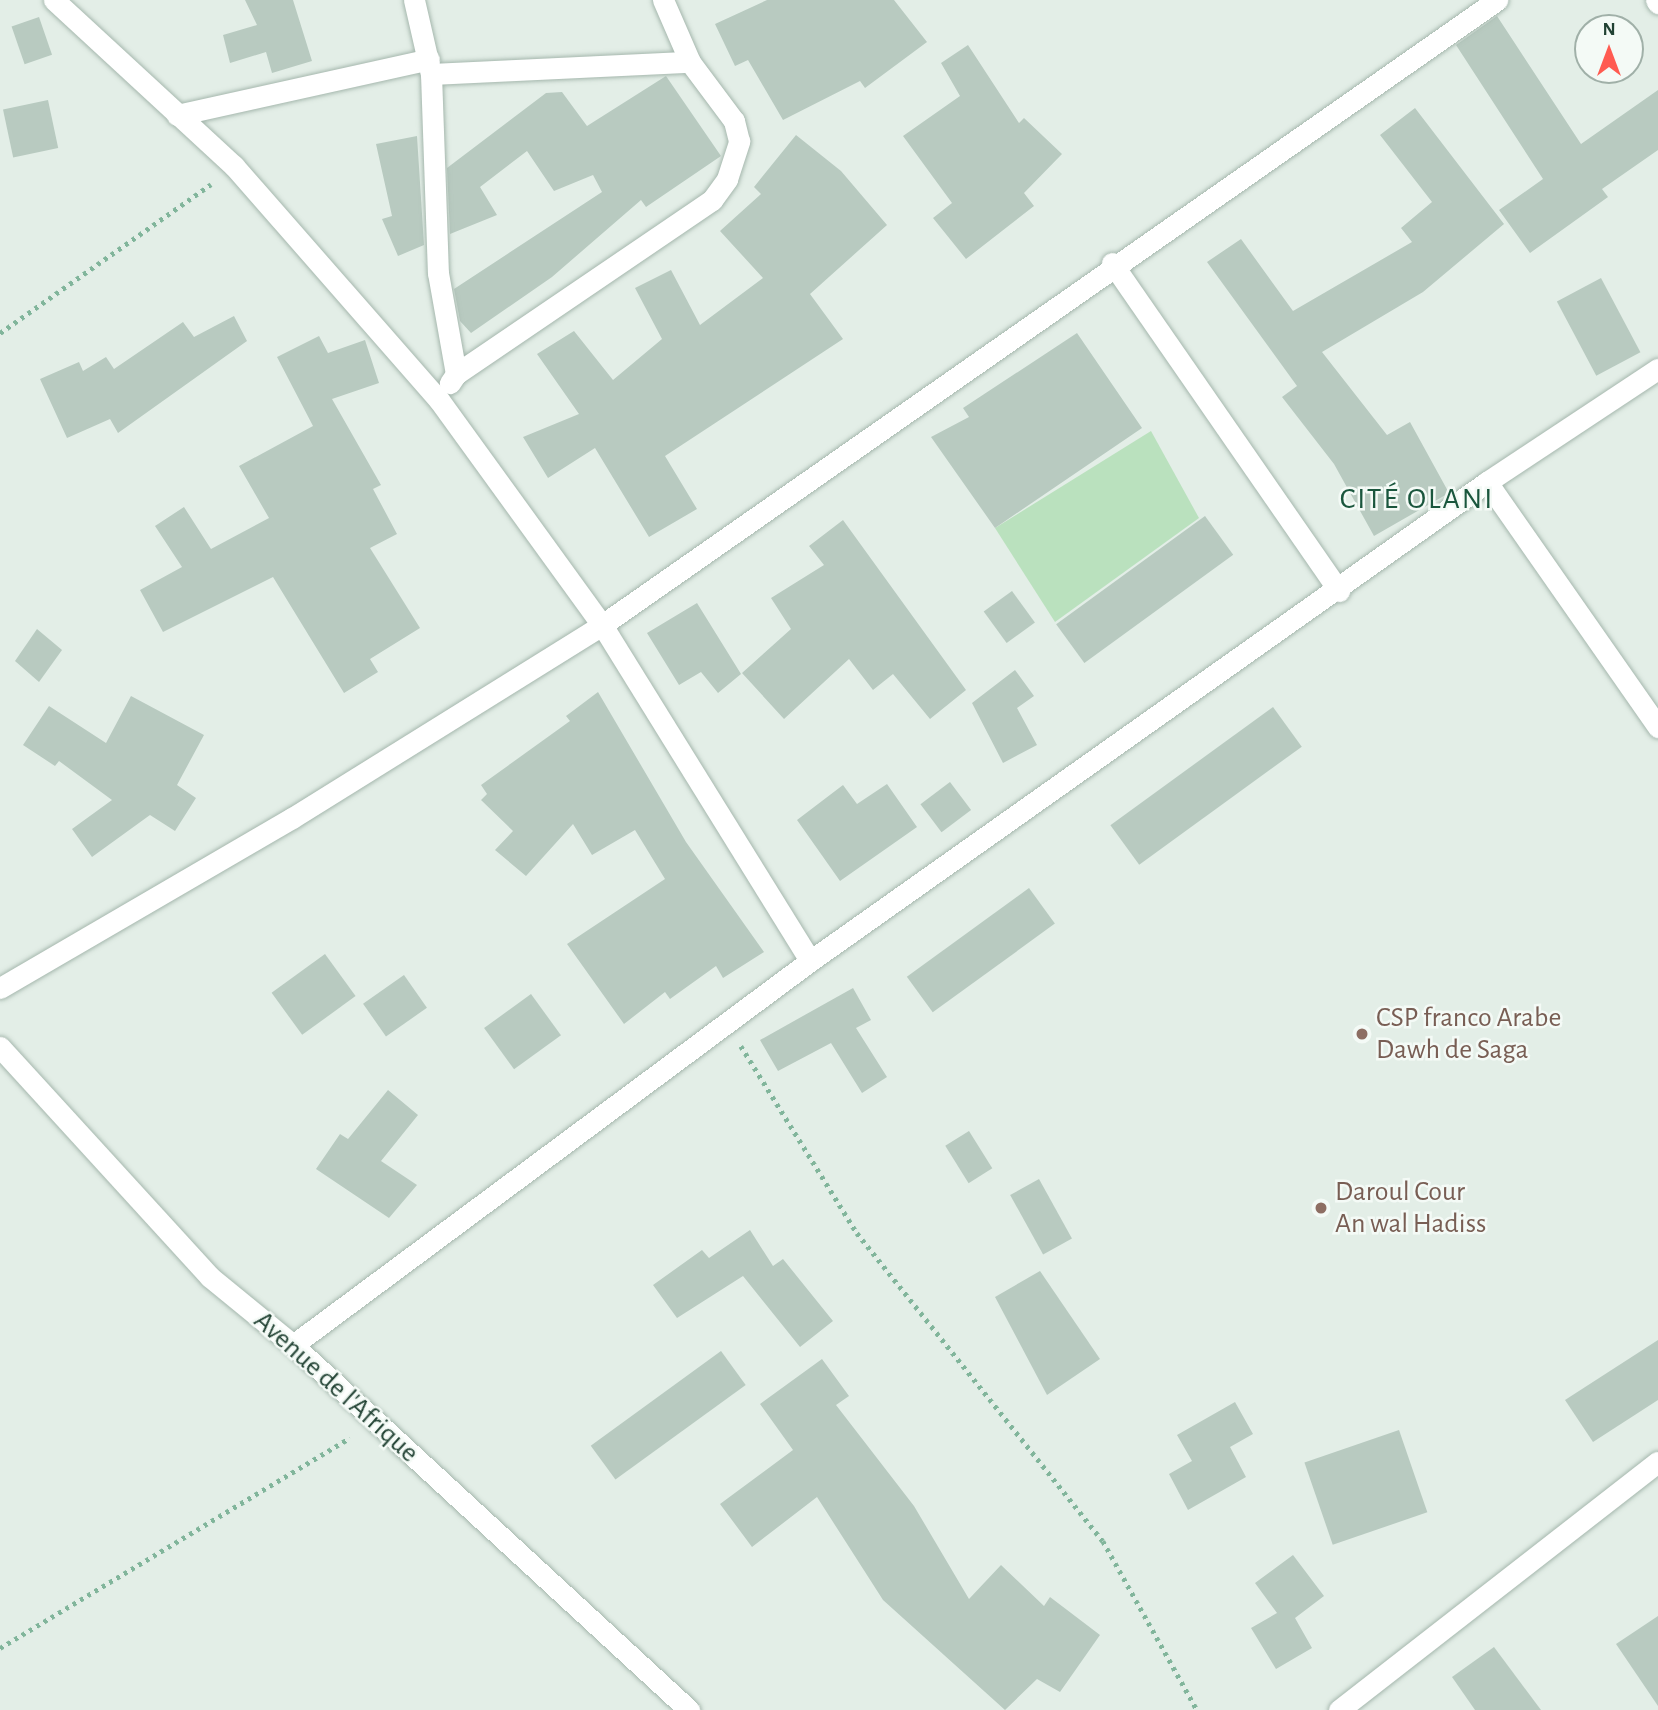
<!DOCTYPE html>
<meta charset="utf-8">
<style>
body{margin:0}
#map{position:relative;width:1658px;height:1710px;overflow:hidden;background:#e3eee7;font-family:"Alegreya Sans",sans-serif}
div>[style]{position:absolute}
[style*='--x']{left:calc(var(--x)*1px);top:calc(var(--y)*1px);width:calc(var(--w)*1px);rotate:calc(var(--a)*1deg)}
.green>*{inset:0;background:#bae1be}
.building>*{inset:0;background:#b8cac0;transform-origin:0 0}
.path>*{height:4.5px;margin-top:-2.25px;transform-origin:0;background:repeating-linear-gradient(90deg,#81b59b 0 3.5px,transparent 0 8.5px)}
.roads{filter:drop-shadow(0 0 2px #a5b7ad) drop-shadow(0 0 2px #a5b7ad)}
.minor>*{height:21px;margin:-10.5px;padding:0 10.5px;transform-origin:10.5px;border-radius:10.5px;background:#fff}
.secondary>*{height:21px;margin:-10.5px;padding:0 10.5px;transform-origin:10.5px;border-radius:10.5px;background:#fff}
.dots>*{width:19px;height:19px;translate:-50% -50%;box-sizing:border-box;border:4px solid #f4faf6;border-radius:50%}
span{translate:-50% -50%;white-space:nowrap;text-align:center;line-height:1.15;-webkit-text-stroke:5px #f4faf6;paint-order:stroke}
.education-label{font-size:28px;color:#785e54}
.left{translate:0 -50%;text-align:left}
.street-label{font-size:28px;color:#214233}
.neighbourhood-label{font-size:30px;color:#1a563d;letter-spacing:2px}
.north{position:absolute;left:1574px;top:14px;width:70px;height:70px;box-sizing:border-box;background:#f4faf6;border:2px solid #a0b0a8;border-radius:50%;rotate:0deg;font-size:19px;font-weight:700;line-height:28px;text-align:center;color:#214233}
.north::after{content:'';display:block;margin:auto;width:24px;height:32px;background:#ff5b51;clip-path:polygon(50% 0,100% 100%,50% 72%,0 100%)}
</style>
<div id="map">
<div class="green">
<div style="clip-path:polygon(1151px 431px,1199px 518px,1055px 622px,995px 528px)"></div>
</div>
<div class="building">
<div style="clip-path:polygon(245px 0,293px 0,312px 61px,272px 73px,266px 52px,230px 63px,223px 35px,257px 25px)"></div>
<div style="clip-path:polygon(767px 0,894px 0,927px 42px,865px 88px,860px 81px,783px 120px,748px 60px,735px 66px,715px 24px)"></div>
<div style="clip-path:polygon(1497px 16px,1581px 144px,1658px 90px,1658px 150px,1602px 189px,1608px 197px,1530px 253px,1499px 210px,1543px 179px,1456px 45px)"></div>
<div style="left:39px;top:17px;width:40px;height:29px;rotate:71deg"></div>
<div style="clip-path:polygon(968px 45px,1019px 123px,1024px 118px,1062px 154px,1024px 193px,1034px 206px,966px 259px,933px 218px,952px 203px,903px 136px,960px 96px,941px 63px)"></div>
<div style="clip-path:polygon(666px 76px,721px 156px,646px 207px,641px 200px,552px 277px,471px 333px,460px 321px,454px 289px,602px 192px,593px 175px,554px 191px,527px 151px,480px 187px,497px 215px,450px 234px,447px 168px,546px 93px,562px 92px,587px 126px)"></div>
<div style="left:48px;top:100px;width:49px;height:46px;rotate:78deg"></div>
<div style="clip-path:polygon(1415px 108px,1504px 224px,1423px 292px,1322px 352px,1387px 435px,1410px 422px,1449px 493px,1374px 536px,1334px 464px,1282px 397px,1297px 386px,1207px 262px,1241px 239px,1293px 311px,1412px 242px,1401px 228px,1432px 202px,1380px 135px)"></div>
<div style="clip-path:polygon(796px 135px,841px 171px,887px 225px,810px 294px,843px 339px,665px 456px,697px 509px,649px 537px,595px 448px,548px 478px,523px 437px,579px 414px,537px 354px,574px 331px,613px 380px,662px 339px,635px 288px,671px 270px,700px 325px,763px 278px,720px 231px,761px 194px,754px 187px)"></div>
<div style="clip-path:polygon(417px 136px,424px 245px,398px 256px,382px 219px,392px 216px,376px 144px)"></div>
<div style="left:1601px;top:278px;width:84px;height:50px;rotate:62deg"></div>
<div style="clip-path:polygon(234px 316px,247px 341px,118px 433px,110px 419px,67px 438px,40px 379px,79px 362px,83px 371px,106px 357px,114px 369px,183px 322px,194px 337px)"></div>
<div style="clip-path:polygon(1077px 333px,1142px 428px,995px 528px,931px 437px,969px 417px,963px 408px)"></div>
<div style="clip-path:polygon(319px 336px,328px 353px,365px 340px,379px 383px,332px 399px,381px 485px,373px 489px,397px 534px,370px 548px,420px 628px,370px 659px,378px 672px,344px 693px,273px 577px,163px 632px,140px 590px,182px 567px,155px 526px,184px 507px,211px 549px,269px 518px,239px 466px,313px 426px,277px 357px)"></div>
<div style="left:1205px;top:516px;width:48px;height:184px;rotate:54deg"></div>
<div style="clip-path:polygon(843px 520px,966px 690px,930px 719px,893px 674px,873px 690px,849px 659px,784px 719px,742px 673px,791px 629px,771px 598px,824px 565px,809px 546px)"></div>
<div style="left:1012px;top:591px;width:39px;height:35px;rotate:54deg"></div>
<div style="clip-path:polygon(697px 603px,741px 674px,718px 693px,701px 672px,679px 685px,647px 633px)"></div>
<div style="clip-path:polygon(37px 629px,62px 650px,39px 682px,15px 661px)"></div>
<div style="clip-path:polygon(1015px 670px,1034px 696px,1017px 708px,1037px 745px,1003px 763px,972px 703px)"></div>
<div style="clip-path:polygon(598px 692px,686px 842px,764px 952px,723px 978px,716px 966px,670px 999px,665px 992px,624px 1024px,567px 944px,665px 879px,635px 830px,592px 855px,573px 824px,526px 876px,495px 850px,513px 831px,481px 800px,487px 794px,481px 785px,570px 721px,566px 716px)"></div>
<div style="clip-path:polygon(131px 696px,204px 735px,177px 785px,196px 798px,175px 831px,150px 815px,92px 857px,72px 829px,112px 800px,59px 761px,55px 766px,23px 745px,49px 706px,106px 743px)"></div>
<div style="left:1273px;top:707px;width:49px;height:201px;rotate:54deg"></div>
<div style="left:950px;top:782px;width:35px;height:37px;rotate:53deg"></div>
<div style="clip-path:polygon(887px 784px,917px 827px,840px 881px,797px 820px,843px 785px,857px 804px)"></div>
<div style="left:1029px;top:888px;width:44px;height:151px;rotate:54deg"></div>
<div style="left:325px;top:954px;width:52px;height:66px;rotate:54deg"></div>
<div style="left:404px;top:975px;width:40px;height:50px;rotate:55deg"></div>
<div style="clip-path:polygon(853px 988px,871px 1020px,856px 1028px,887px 1077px,862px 1093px,831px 1043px,778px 1071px,760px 1040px)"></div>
<div style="left:531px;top:994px;width:51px;height:58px;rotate:54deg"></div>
<div style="clip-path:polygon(388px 1090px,418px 1115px,381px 1161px,417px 1185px,389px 1218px,316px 1169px,340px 1134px,348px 1139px)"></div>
<div style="left:969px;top:1131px;width:44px;height:28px;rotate:58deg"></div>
<div style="left:1039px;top:1179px;width:68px;height:33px;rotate:61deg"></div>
<div style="clip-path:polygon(750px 1230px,773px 1266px,783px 1259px,833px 1321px,800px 1347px,743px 1276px,677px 1318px,653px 1285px,702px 1250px,709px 1258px)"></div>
<div style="clip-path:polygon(1040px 1271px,1100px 1359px,1047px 1395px,995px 1297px)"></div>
<div style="clip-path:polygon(1658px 1340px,1658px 1400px,1593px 1442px,1565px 1400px)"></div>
<div style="left:721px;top:1351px;width:42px;height:161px;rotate:54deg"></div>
<div style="clip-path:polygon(822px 1359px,849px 1396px,836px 1405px,914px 1506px,969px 1599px,1001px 1565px,1044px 1606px,1050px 1597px,1100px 1635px,1060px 1692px,1037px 1679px,1005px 1710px,883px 1600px,817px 1497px,752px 1547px,720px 1504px,793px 1450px,760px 1404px)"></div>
<div style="clip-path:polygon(1235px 1402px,1253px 1434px,1230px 1447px,1246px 1477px,1188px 1510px,1169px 1474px,1192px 1461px,1177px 1435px)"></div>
<div style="left:1399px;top:1430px;width:87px;height:100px;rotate:71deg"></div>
<div style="clip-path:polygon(1293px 1555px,1324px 1596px,1295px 1618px,1312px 1648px,1276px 1669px,1251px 1628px,1277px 1613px,1255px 1583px)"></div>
<div style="clip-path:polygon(1658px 1616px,1658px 1706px,1616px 1644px)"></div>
<div style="clip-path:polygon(1494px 1647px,1541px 1710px,1475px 1710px,1452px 1677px)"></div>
</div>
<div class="path">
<div style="--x:0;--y:333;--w:258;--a:-35.2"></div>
<div style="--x:741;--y:1046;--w:220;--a:58.2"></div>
<div style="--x:857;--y:1233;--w:394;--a:51.4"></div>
<div style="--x:1103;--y:1541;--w:193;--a:60.9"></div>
<div style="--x:0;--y:1648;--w:408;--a:-31"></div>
</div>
<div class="roads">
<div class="minor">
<div style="--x:54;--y:0;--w:245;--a:42.7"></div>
<div style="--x:234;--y:166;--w:311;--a:48.8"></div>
<div style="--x:439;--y:400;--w:278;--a:54.1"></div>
<div style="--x:602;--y:625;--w:395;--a:58.2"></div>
<div style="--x:414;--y:0;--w:76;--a:77.1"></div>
<div style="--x:431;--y:74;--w:199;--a:88"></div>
<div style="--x:438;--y:273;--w:103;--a:79.9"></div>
<div style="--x:456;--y:374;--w:11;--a:124"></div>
<div style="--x:1656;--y:0;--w:4;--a:56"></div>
<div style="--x:431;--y:74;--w:259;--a:-2.7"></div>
<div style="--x:177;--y:115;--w:258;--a:-12.5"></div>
<div style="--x:1112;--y:263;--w:399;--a:55.3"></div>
<div style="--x:456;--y:374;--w:310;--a:-34.2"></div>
<div style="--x:712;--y:200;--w:26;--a:-54"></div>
<div style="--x:727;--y:179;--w:40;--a:-72"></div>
<div style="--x:739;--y:141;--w:21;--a:-104"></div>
<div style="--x:734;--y:121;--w:74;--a:-126.7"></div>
<div style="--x:690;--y:62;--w:68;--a:-113.5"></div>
<div style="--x:1487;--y:482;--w:299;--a:55.1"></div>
<div style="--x:0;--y:988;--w:338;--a:-30.2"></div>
<div style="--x:292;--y:818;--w:365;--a:-31.9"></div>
<div style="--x:602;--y:625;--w:1092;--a:-34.93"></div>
<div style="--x:293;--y:1345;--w:644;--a:-36.6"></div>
<div style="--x:810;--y:961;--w:829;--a:-35.28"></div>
<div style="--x:1487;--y:482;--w:205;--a:-33.5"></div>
<div style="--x:1339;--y:1710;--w:404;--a:-37.9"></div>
</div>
<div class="secondary">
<div style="--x:0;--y:1047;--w:311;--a:47.6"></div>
<div style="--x:210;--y:1277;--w:107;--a:39.3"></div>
<div style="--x:293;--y:1345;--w:539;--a:42.67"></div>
</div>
</div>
<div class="dots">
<div style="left:1362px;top:1034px;background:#8d6e63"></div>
<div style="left:1321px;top:1208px;background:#8d6e63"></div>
</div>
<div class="education-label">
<span class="left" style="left:1376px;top:1034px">CSP franco Arabe<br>Dawh de Saga</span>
<span class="left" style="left:1335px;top:1208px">Daroul Cour<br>An wal Hadiss</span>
</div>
<div class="street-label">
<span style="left:336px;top:1387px;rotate:42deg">Avenue de l'Afrique</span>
</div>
<div class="neighbourhood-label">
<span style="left:1417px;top:499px">CITÉ OLANI</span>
</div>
<div class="north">N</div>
</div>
